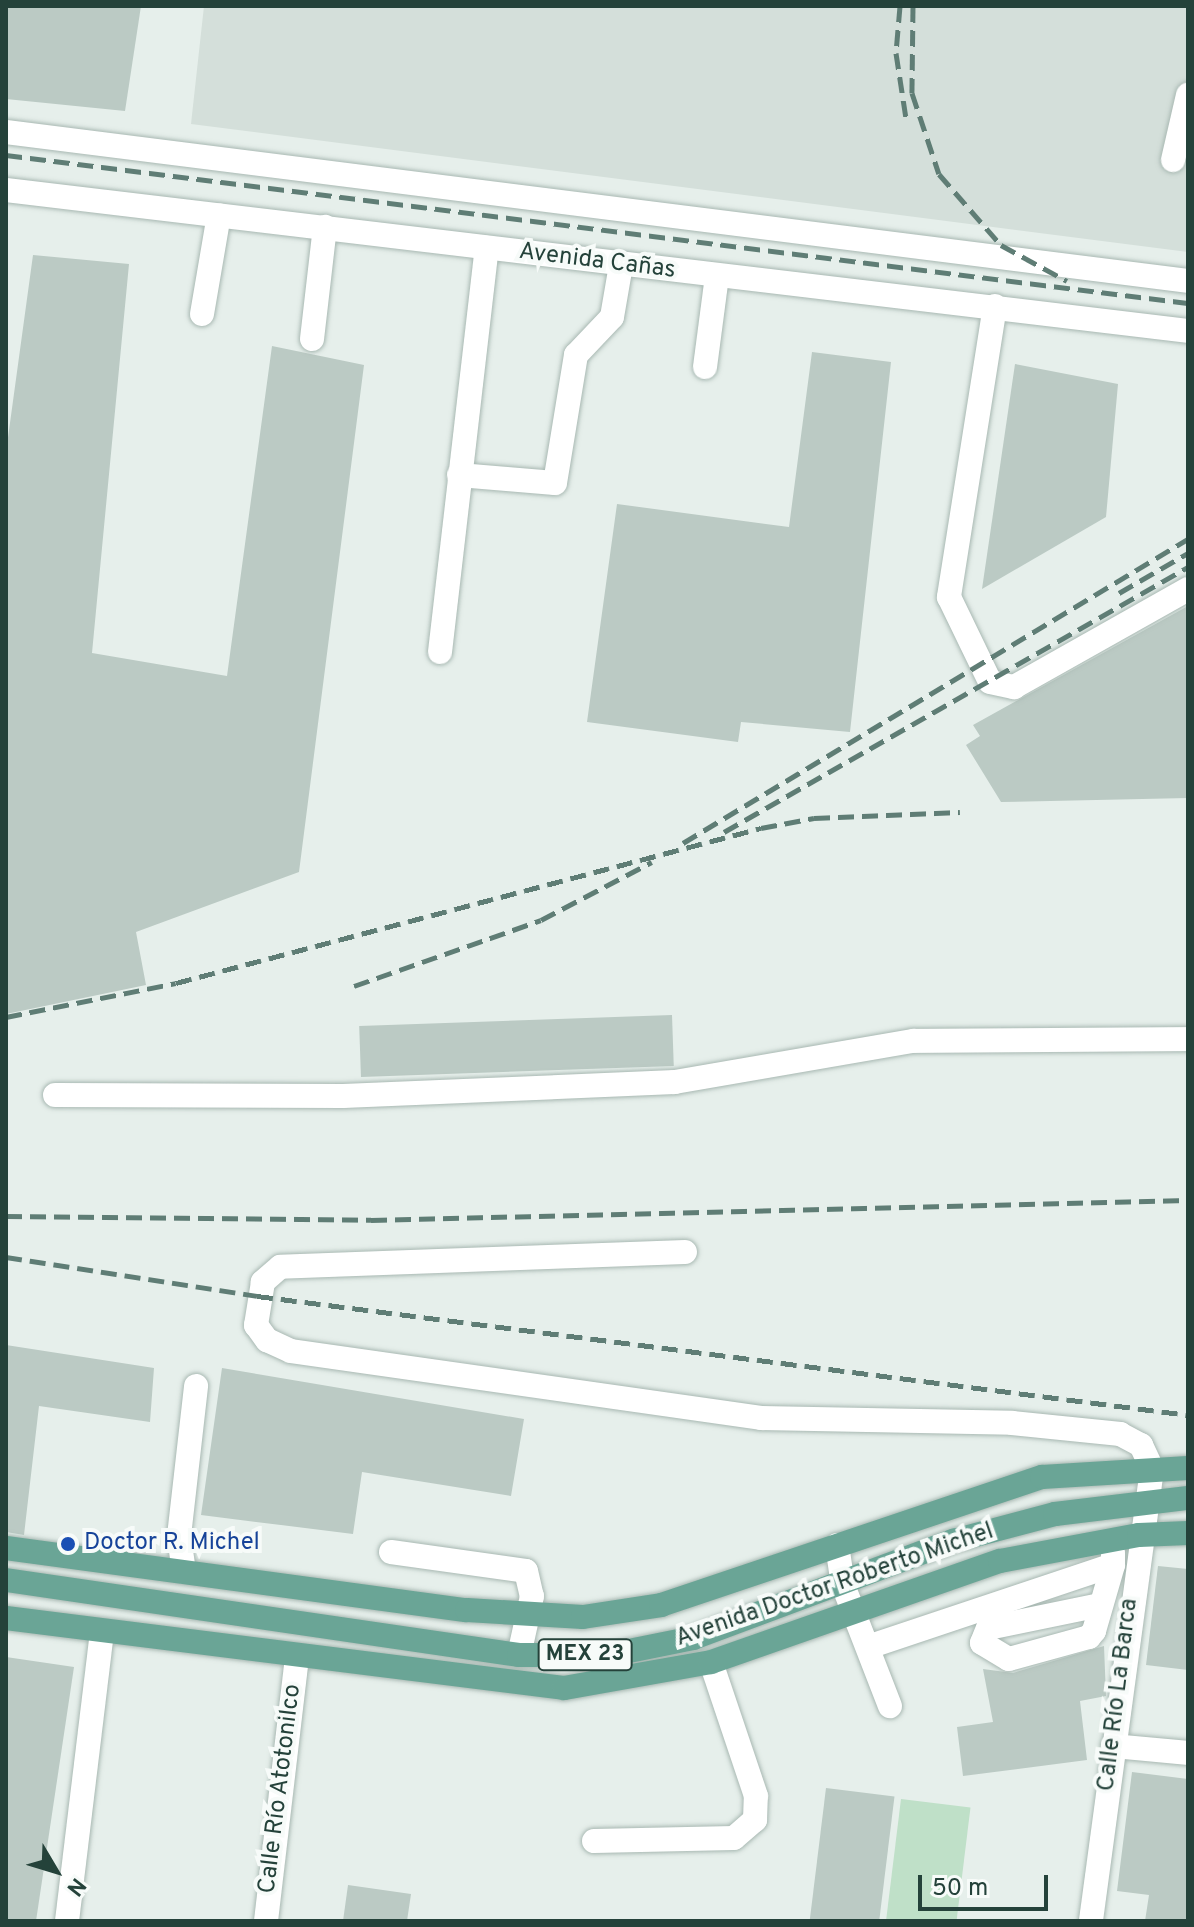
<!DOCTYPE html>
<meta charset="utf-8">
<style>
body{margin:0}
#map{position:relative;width:1194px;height:1927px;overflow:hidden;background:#e6efeb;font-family:Overpass,sans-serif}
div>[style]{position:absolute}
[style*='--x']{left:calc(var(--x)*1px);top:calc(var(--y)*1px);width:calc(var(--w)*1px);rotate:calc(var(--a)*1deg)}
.built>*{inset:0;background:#d4dfda}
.green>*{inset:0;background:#bfe0c8;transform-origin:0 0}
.building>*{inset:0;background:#bbcac4;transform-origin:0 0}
.roads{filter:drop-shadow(0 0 2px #a8b8b2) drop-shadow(0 0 2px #a8b8b2)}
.minor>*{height:24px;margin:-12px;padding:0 12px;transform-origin:12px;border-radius:12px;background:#fff}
.major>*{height:24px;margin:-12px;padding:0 12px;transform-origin:12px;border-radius:12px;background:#6aa596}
.rail>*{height:5px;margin-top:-2.5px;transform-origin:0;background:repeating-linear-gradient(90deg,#5f7d75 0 16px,transparent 0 24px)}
.dots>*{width:22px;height:22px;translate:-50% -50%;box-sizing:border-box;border:4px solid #f7fbf9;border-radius:50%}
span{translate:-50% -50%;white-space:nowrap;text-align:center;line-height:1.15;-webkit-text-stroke:8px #f7fbf9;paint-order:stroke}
.shield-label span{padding:2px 6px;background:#f7fbf9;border:2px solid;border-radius:6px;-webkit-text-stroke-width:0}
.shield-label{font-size:22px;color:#24423a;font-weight:700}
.street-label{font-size:24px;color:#24423a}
.transit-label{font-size:24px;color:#164399}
.left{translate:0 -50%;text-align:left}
.frame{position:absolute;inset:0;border:8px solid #24423a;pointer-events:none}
.north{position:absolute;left:16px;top:1831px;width:80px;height:80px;-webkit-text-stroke:6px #f7fbf9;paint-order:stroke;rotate:128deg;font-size:22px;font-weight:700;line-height:32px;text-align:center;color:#24423a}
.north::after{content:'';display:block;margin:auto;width:28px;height:36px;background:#24423a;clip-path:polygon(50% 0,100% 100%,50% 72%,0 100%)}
.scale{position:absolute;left:918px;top:1875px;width:130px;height:36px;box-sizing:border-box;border:4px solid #24423a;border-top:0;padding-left:10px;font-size:24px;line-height:28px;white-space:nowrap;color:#24423a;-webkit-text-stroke:6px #f7fbf9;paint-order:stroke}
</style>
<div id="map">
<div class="built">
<div style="clip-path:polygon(204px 6px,1188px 6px,1188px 252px,191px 124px)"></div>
</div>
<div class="green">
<div style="left:901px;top:1799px;width:70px;height:123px;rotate:7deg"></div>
</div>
<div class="building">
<div style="clip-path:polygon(6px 6px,141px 6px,125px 111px,6px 99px)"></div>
<div style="clip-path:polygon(33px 255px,129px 264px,92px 653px,227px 676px,272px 346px,364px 365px,299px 872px,136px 932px,146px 985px,6px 1014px,6px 452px)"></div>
<div style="clip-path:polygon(812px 352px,891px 362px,850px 732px,741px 722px,738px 742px,587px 722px,617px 504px,789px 527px)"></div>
<div style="clip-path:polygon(1015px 364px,1118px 384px,1106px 517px,982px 589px)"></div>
<div style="clip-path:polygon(1188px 606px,1188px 798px,1001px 802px,966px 745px,980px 736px,973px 725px)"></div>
<div style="left:672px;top:1015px;width:51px;height:313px;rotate:88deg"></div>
<div style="clip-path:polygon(6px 1345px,154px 1368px,150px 1422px,39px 1406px,24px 1535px,6px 1532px)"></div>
<div style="clip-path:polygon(222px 1368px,524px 1419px,511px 1496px,362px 1472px,353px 1534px,201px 1515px)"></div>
<div style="clip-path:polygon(1158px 1566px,1188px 1569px,1188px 1670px,1146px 1665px)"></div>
<div style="clip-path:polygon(1104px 1646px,1106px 1696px,1080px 1701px,1087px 1760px,963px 1776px,957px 1727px,993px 1722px,983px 1669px,1013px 1673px)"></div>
<div style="clip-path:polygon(6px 1657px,74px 1667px,36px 1921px,6px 1921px)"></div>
<div style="clip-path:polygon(1132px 1772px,1188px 1779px,1188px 1921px,1145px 1921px,1149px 1895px,1117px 1891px)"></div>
<div style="left:826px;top:1788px;width:69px;height:134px;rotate:7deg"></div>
<div style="clip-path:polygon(348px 1885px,411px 1894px,407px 1921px,343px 1921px)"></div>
</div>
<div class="roads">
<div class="minor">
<div style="--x:6;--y:132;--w:1191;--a:7.18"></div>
<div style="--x:1173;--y:160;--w:67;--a:-77"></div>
<div style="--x:6;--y:190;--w:1190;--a:6.8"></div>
<div style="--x:995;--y:306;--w:295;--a:99"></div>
<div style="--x:949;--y:597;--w:94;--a:64.2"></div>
<div style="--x:990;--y:682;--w:25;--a:12"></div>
<div style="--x:1014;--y:687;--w:200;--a:-29.4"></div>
<div style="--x:202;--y:314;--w:100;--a:-80.3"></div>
<div style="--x:312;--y:339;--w:113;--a:-83.4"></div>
<div style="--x:705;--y:367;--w:92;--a:-82.5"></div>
<div style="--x:459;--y:475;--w:96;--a:4.8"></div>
<div style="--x:555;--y:483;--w:130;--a:-80.7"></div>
<div style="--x:576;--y:355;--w:52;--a:-46.5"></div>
<div style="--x:612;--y:317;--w:53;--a:-80.2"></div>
<div style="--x:440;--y:652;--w:407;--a:-83.4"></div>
<div style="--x:55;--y:1095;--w:288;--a:0.2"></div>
<div style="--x:343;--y:1096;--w:332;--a:-2.4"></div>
<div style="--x:675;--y:1082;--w:242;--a:-9.8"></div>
<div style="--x:913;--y:1041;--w:275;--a:-0.4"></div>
<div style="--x:685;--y:1252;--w:405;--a:177.9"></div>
<div style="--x:280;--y:1267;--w:23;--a:139"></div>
<div style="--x:263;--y:1282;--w:44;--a:99.2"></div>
<div style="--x:256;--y:1325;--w:19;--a:54"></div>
<div style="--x:267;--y:1340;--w:26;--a:25"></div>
<div style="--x:291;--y:1351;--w:475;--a:8.1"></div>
<div style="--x:761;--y:1418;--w:251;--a:1.1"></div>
<div style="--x:1012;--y:1423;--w:109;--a:5.8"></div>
<div style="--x:1120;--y:1434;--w:24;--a:28"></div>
<div style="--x:1141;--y:1445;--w:26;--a:65"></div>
<div style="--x:1152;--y:1469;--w:456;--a:97.7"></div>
<div style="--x:837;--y:1545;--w:40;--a:81.5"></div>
<div style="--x:843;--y:1585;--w:130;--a:68.8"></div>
<div style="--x:391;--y:1552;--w:136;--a:8"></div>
<div style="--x:526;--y:1571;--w:26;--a:77"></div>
<div style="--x:532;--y:1596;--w:60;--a:102.4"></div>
<div style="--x:184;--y:1572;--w:36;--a:-98"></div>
<div style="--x:179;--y:1536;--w:151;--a:-83.5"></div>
<div style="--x:1100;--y:1605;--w:114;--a:168.4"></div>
<div style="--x:988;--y:1628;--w:16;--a:112"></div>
<div style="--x:982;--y:1643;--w:31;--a:31"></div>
<div style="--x:1009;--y:1659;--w:83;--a:-15.4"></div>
<div style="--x:1089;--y:1637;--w:8;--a:-50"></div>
<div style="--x:1094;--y:1631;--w:69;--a:-73.9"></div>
<div style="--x:868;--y:1647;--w:258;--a:-18.5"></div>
<div style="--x:1113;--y:1565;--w:12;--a:-90"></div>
<div style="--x:1113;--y:1746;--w:75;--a:5.3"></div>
<div style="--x:594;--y:1841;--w:140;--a:-1.2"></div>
<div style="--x:734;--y:1838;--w:28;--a:-41"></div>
<div style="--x:755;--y:1820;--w:24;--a:-88"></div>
<div style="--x:756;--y:1796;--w:141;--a:-108.6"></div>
<div style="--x:67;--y:1921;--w:292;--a:-83.1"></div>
<div style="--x:266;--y:1921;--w:266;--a:-83.3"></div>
</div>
<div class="major">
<div style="--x:6;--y:1548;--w:465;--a:7.7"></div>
<div style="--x:467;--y:1610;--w:116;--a:3.5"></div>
<div style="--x:583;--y:1617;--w:79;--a:-8.7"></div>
<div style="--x:661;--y:1605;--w:402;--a:-18.6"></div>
<div style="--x:1042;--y:1477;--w:146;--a:-3.5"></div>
<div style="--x:6;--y:1580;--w:518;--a:8.32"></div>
<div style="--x:519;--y:1655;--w:90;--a:0"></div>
<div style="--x:609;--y:1655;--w:86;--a:-11.4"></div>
<div style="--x:693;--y:1638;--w:278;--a:-20.5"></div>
<div style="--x:953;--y:1541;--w:106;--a:-14.8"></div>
<div style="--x:1055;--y:1514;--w:134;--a:-6.9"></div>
<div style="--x:6;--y:1618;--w:562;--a:7.15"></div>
<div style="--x:564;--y:1688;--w:149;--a:-10"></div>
<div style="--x:711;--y:1662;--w:306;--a:-19.3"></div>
<div style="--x:1000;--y:1561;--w:141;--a:-10.6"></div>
<div style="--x:1139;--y:1535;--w:49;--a:-2.3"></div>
</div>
</div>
<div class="rail">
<div style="--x:900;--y:6;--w:47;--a:94.9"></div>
<div style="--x:896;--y:53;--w:66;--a:81.3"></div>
<div style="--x:913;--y:6;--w:87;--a:90.7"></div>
<div style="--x:912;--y:93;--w:85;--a:71.6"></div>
<div style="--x:939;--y:174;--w:94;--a:48.9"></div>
<div style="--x:1001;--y:245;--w:75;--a:28.6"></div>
<div style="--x:6;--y:155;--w:1191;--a:7.14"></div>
<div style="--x:1119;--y:593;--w:80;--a:-30.1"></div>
<div style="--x:724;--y:832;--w:534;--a:-29.73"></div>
<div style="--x:683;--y:843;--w:589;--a:-31.05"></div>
<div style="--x:354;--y:986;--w:198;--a:-19.4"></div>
<div style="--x:541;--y:920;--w:125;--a:-27.6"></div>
<div style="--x:6;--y:1017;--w:173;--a:-11.3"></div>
<div style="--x:176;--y:983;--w:605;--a:-14.84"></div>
<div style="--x:761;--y:828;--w:54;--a:-10.7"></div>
<div style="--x:814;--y:818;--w:146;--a:-2.4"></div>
<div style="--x:6;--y:1216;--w:365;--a:0.6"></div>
<div style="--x:371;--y:1220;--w:817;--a:-1.4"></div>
<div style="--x:6;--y:1257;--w:254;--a:8.8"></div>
<div style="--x:257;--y:1296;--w:939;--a:7.28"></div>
</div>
<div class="dots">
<div style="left:68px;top:1544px;background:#1a4fb4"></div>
</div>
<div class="shield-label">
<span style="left:585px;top:1655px">MEX 23</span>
</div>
<div class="street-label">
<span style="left:597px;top:262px;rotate:7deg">Avenida Cañas</span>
<span style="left:835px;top:1586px;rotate:-19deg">Avenida Doctor Roberto Michel</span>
<span style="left:1119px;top:1695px;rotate:-83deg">Calle Río La Barca</span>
<span style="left:281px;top:1789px;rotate:-83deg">Calle Río Atotonilco</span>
</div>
<div class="transit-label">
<span class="left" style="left:84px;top:1544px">Doctor R. Michel</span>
</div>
<div class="frame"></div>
<div class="north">N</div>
<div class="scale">50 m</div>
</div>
